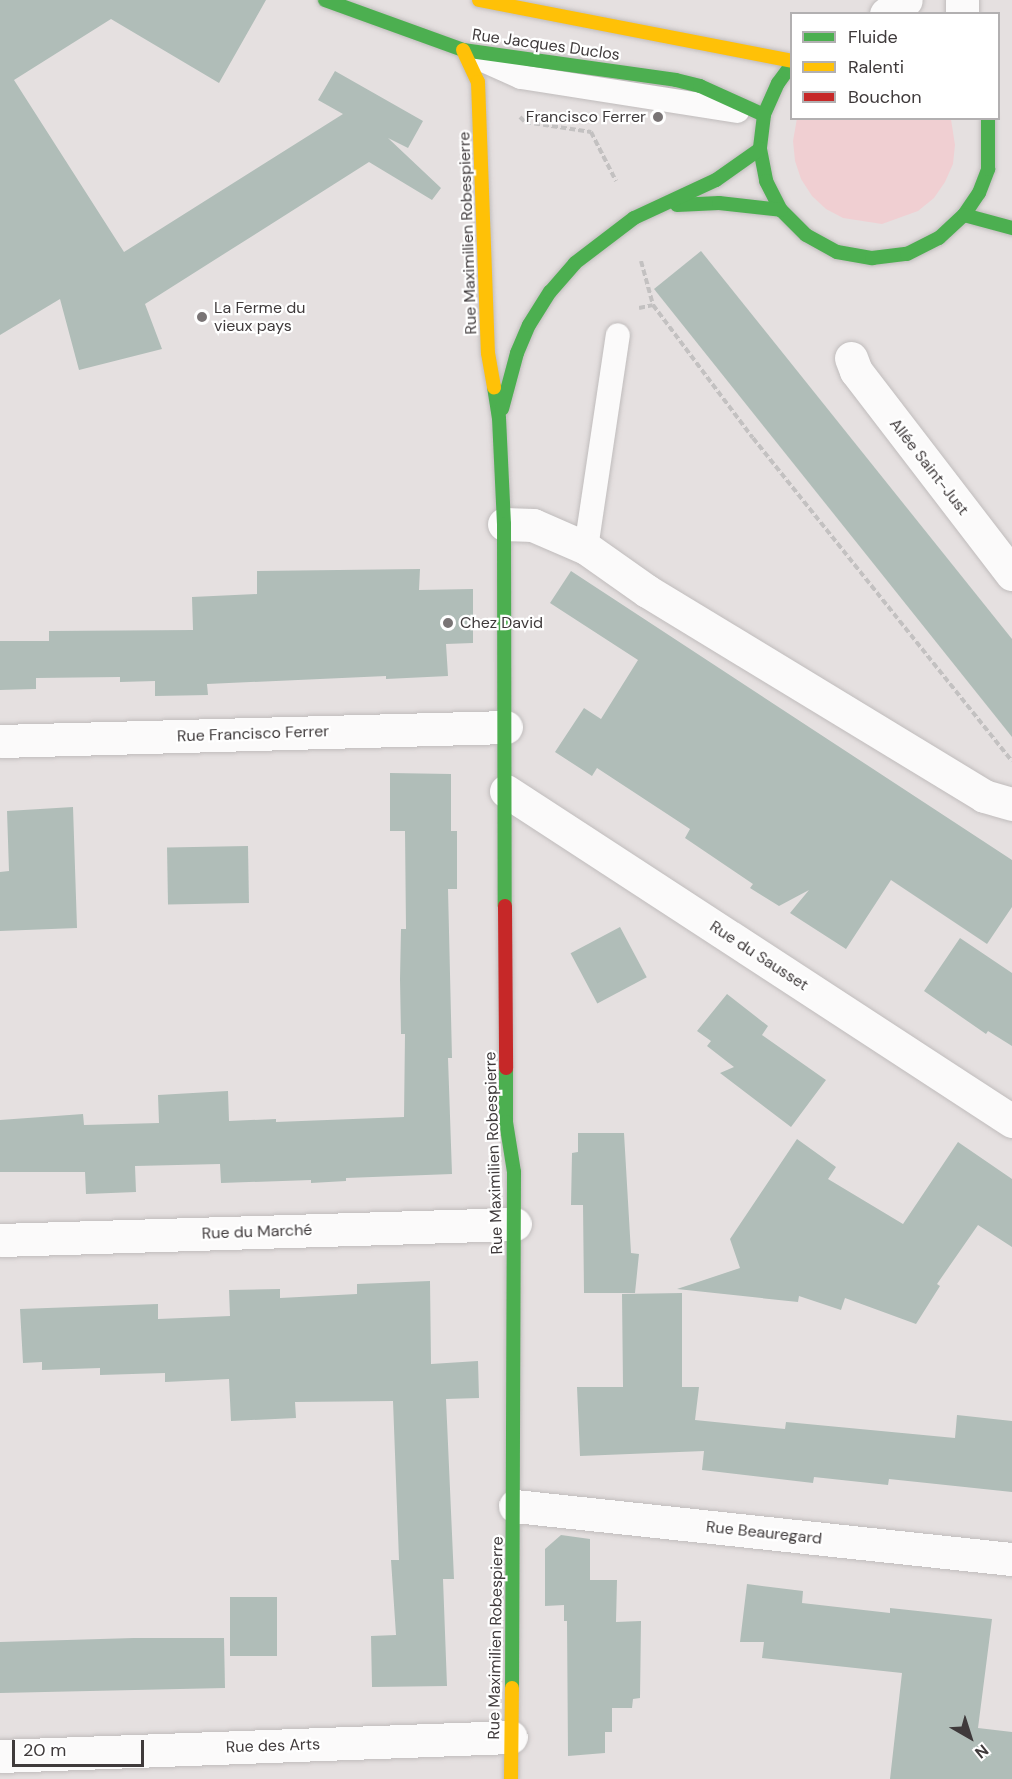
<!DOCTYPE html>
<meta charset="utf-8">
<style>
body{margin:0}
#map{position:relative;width:1012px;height:1779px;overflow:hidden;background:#e5e0e0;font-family:"DM Sans",sans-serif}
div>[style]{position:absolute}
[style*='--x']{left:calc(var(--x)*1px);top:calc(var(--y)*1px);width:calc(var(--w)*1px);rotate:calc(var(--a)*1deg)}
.green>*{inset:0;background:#f0cfd2}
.building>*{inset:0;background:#b0bdb8;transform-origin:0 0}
.path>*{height:4px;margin-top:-2px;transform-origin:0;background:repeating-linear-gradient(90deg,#c3c1c1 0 6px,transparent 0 9px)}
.roads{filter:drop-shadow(0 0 2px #c0bcbc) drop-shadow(0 0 2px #c0bcbc)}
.lane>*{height:24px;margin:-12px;padding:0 12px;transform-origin:12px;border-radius:12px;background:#fbfafa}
.street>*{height:33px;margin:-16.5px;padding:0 16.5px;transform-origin:16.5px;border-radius:16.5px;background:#fbfafa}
.fast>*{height:14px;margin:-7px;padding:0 7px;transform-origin:7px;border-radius:7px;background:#4caf50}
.slow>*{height:14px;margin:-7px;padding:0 7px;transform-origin:7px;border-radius:7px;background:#ffc107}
.jam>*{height:14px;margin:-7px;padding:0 7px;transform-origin:7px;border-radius:7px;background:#c62828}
.dots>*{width:16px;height:16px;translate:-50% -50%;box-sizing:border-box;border:3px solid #fff;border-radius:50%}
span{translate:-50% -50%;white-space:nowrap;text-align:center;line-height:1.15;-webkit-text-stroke:4.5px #fff;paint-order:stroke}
.street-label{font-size:16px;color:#3f3a3b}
.poi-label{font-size:16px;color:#3f3a3b}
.right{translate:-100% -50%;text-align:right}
.left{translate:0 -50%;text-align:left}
.legend{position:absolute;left:790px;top:12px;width:210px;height:108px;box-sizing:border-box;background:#fff;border:2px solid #b2b0b1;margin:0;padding:8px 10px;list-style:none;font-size:18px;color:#3f3a3b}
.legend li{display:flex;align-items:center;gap:12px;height:30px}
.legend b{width:30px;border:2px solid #b2b0b1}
.north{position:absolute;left:940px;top:1707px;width:60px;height:60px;-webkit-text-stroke:4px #fff;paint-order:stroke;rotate:141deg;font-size:16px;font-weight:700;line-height:24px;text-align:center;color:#3f3a3b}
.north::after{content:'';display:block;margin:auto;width:21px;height:27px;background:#3f3a3b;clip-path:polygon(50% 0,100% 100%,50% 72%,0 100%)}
.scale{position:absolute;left:12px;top:1740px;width:132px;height:27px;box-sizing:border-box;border:3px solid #3f3a3b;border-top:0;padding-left:8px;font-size:18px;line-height:21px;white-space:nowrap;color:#3f3a3b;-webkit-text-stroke:4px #fff;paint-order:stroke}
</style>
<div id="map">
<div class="green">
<div style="clip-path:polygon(797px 118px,951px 119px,955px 145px,953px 164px,945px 182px,934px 198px,918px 211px,882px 224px,843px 218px,826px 209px,812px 196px,801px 179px,795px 161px,793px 141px)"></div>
</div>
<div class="building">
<div style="clip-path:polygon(0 0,266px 0,219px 83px,111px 19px,14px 80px,124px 252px,343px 114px,318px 100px,335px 71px,423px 121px,408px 148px,388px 138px,441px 188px,432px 200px,369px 162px,145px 304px,162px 349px,79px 370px,60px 299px,0 335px)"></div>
<div style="clip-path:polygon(701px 251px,1012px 639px,1012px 737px,654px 289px)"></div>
<div style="clip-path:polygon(420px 569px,419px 590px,473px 589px,473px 643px,446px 644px,448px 676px,386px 679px,386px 676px,207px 684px,208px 695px,155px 696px,155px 681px,120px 682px,120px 677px,36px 678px,36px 689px,0 690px,0 641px,49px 641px,49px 631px,193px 630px,192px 597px,257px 594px,257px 571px)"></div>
<div style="clip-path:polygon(571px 571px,1012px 860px,1012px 907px,987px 944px,891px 880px,846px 949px,790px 913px,809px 890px,779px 906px,750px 888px,753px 884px,685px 838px,690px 829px,597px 768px,592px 776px,555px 752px,584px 708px,601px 719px,638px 660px,550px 603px)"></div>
<div style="clip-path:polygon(390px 773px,451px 774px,451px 831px,457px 831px,457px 889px,448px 889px,452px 1058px,448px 1058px,452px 1174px,346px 1178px,346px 1181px,311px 1183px,311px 1180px,221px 1183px,220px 1164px,135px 1166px,136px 1192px,86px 1194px,85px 1172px,0 1172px,0 1120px,83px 1114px,84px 1125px,159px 1123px,158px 1095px,228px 1091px,229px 1121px,276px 1119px,276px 1122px,404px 1117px,405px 1034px,401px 1034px,400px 979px,401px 929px,406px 929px,405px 831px,390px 831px)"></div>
<div style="clip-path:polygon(73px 807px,77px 928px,0 931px,0 872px,9px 871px,7px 811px)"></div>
<div style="left:248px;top:846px;width:57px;height:81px;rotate:89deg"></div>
<div style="left:620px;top:927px;width:57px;height:56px;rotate:62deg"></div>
<div style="clip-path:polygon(960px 938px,1012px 973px,1012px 1046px,988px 1031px,986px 1034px,924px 991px)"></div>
<div style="clip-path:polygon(727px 994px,768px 1026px,762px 1035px,826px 1080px,791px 1127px,720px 1073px,734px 1067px,707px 1046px,711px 1041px,697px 1031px)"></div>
<div style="clip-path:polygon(578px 1133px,624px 1133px,631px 1253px,639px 1254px,635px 1293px,584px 1293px,583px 1205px,571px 1205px,572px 1153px,578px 1152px)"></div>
<div style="clip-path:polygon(797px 1139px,836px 1167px,828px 1179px,903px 1224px,958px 1142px,1012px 1179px,1012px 1247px,978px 1225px,937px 1284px,940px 1286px,916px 1324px,845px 1298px,841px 1310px,799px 1296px,798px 1302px,677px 1289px,740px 1268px,730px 1239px)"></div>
<div style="clip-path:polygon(430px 1281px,431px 1364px,478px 1361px,479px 1398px,446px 1399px,454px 1579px,443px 1579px,447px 1686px,372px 1687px,371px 1636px,396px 1635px,391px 1560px,399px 1560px,393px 1401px,295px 1402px,296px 1418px,231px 1421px,229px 1379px,165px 1382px,165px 1373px,100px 1375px,100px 1368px,42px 1370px,42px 1362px,23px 1363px,20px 1309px,158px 1304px,158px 1319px,230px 1316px,229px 1290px,280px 1289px,280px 1298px,357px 1294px,357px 1284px)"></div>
<div style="clip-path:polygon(682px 1293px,682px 1387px,699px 1387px,695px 1420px,785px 1429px,786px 1422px,955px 1438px,957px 1415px,1012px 1421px,1012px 1492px,889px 1479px,888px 1485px,814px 1477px,813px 1483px,702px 1470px,704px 1451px,580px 1456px,577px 1387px,623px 1387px,622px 1294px)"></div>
<div style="clip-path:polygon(561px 1535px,590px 1539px,590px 1580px,617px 1580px,616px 1622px,641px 1621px,640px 1698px,633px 1699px,632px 1708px,612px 1708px,612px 1732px,605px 1732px,605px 1753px,568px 1756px,567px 1621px,564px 1621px,564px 1605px,545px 1606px,545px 1549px)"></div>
<div style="clip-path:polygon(747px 1584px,803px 1591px,802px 1603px,890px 1613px,890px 1608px,992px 1619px,978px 1728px,1012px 1732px,1012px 1779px,890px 1779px,902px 1673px,762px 1658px,764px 1642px,740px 1642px)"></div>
<div style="left:277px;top:1597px;width:59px;height:47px;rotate:90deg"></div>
<div style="clip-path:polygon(134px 1638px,224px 1638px,225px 1688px,0 1693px,0 1642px)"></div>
</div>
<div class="path">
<div style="--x:520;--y:117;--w:7;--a:45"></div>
<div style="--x:525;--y:122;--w:67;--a:8.6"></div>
<div style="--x:591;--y:132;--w:55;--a:63"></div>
<div style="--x:641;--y:261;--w:46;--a:74.7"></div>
<div style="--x:653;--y:305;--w:166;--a:53.1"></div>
<div style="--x:753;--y:438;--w:414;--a:51.3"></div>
<div style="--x:639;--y:308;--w:14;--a:-12"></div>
</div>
<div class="roads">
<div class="lane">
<div style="--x:481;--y:59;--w:44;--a:24.2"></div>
<div style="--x:521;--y:77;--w:219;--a:8.9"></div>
<div style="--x:586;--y:548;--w:215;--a:-81.5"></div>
</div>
<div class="street">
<div style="--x:886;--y:14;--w:24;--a:-35"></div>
<div style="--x:962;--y:14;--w:14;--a:-90"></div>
<div style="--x:851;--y:358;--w:14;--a:69"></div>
<div style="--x:856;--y:371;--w:256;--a:52.5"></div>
<div style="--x:504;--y:524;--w:29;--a:2"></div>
<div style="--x:533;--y:525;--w:58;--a:23.5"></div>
<div style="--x:586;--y:548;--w:75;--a:35.2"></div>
<div style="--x:647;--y:591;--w:394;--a:31.3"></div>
<div style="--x:984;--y:796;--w:29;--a:16"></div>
<div style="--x:0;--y:741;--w:506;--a:-1.58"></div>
<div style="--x:506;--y:791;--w:604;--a:33.11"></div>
<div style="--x:0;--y:1240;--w:515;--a:-1.78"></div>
<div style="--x:515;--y:1506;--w:500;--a:6.1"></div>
<div style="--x:0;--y:1756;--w:511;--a:-2.13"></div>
</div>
<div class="fast">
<div style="--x:325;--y:0;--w:147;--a:19.9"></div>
<div style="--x:463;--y:50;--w:215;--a:8"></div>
<div style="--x:676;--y:80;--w:25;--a:14"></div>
<div style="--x:700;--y:86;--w:70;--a:24.4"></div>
<div style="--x:792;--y:64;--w:24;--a:126"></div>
<div style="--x:778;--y:83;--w:35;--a:114"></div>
<div style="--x:764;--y:115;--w:34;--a:97"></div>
<div style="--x:760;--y:149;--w:33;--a:79"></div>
<div style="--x:766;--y:181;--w:33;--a:63"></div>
<div style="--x:781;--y:210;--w:35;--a:45"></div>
<div style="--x:806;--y:235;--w:35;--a:29"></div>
<div style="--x:837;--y:252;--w:36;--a:10"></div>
<div style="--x:872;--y:258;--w:35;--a:-7"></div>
<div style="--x:907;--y:254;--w:36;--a:-27"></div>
<div style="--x:939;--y:238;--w:34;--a:-43"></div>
<div style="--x:964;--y:215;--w:27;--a:-56"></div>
<div style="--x:979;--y:193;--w:26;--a:-69"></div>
<div style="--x:988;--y:169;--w:51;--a:-90"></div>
<div style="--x:677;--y:205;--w:42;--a:-2.7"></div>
<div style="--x:719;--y:203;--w:62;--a:6.4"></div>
<div style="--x:964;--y:215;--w:50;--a:15.2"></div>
<div style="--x:494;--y:387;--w:31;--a:81"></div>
<div style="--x:499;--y:418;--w:106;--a:87.3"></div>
<div style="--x:504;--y:524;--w:382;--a:89.9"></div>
<div style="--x:502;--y:409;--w:58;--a:-75"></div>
<div style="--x:517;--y:353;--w:30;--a:-67"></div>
<div style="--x:529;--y:325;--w:39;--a:-58"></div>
<div style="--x:550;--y:292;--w:38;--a:-49"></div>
<div style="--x:575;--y:263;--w:74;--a:-37.3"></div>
<div style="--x:634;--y:218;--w:90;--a:-24.9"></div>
<div style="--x:716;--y:180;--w:54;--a:-35.2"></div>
<div style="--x:506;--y:1068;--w:54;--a:90"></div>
<div style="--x:506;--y:1122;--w:51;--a:80.9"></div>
<div style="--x:514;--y:1172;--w:516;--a:90.22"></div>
</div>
<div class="slow">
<div style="--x:479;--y:0;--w:319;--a:11"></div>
<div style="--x:463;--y:50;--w:35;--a:65"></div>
<div style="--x:478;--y:82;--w:271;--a:87.9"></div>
<div style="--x:488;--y:353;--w:35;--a:80"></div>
<div style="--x:511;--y:1779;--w:91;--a:-89.4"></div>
</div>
<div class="jam">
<div style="--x:505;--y:906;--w:162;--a:89.6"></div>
</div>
</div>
<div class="dots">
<div style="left:658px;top:117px;background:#797475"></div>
<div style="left:202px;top:317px;background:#797475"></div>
<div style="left:448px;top:623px;background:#797475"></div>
</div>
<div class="street-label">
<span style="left:546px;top:45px;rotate:8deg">Rue Jacques Duclos</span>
<span style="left:468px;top:233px;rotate:-92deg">Rue Maximilien Robespierre</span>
<span style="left:929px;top:467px;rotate:52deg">Allée Saint-Just</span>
<span style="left:253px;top:734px;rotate:-2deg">Rue Francisco Ferrer</span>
<span style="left:759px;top:956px;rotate:33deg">Rue du Sausset</span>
<span style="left:494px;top:1153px;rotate:-92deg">Rue Maximilien Robespierre</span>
<span style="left:257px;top:1232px;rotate:-2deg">Rue du Marché</span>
<span style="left:764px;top:1533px;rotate:6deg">Rue Beauregard</span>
<span style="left:496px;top:1638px;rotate:-89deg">Rue Maximilien Robespierre</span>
<span style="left:273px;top:1746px;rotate:-2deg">Rue des Arts</span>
</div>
<div class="poi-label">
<span class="right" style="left:646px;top:117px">Francisco Ferrer</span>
<span class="left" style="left:214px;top:317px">La Ferme du<br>vieux pays</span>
<span class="left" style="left:460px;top:623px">Chez David</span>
</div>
<ul class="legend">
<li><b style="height:8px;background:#4caf50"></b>Fluide</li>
<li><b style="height:8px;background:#ffc107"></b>Ralenti</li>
<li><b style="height:8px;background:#c62828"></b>Bouchon</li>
</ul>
<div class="north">N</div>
<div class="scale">20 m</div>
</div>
